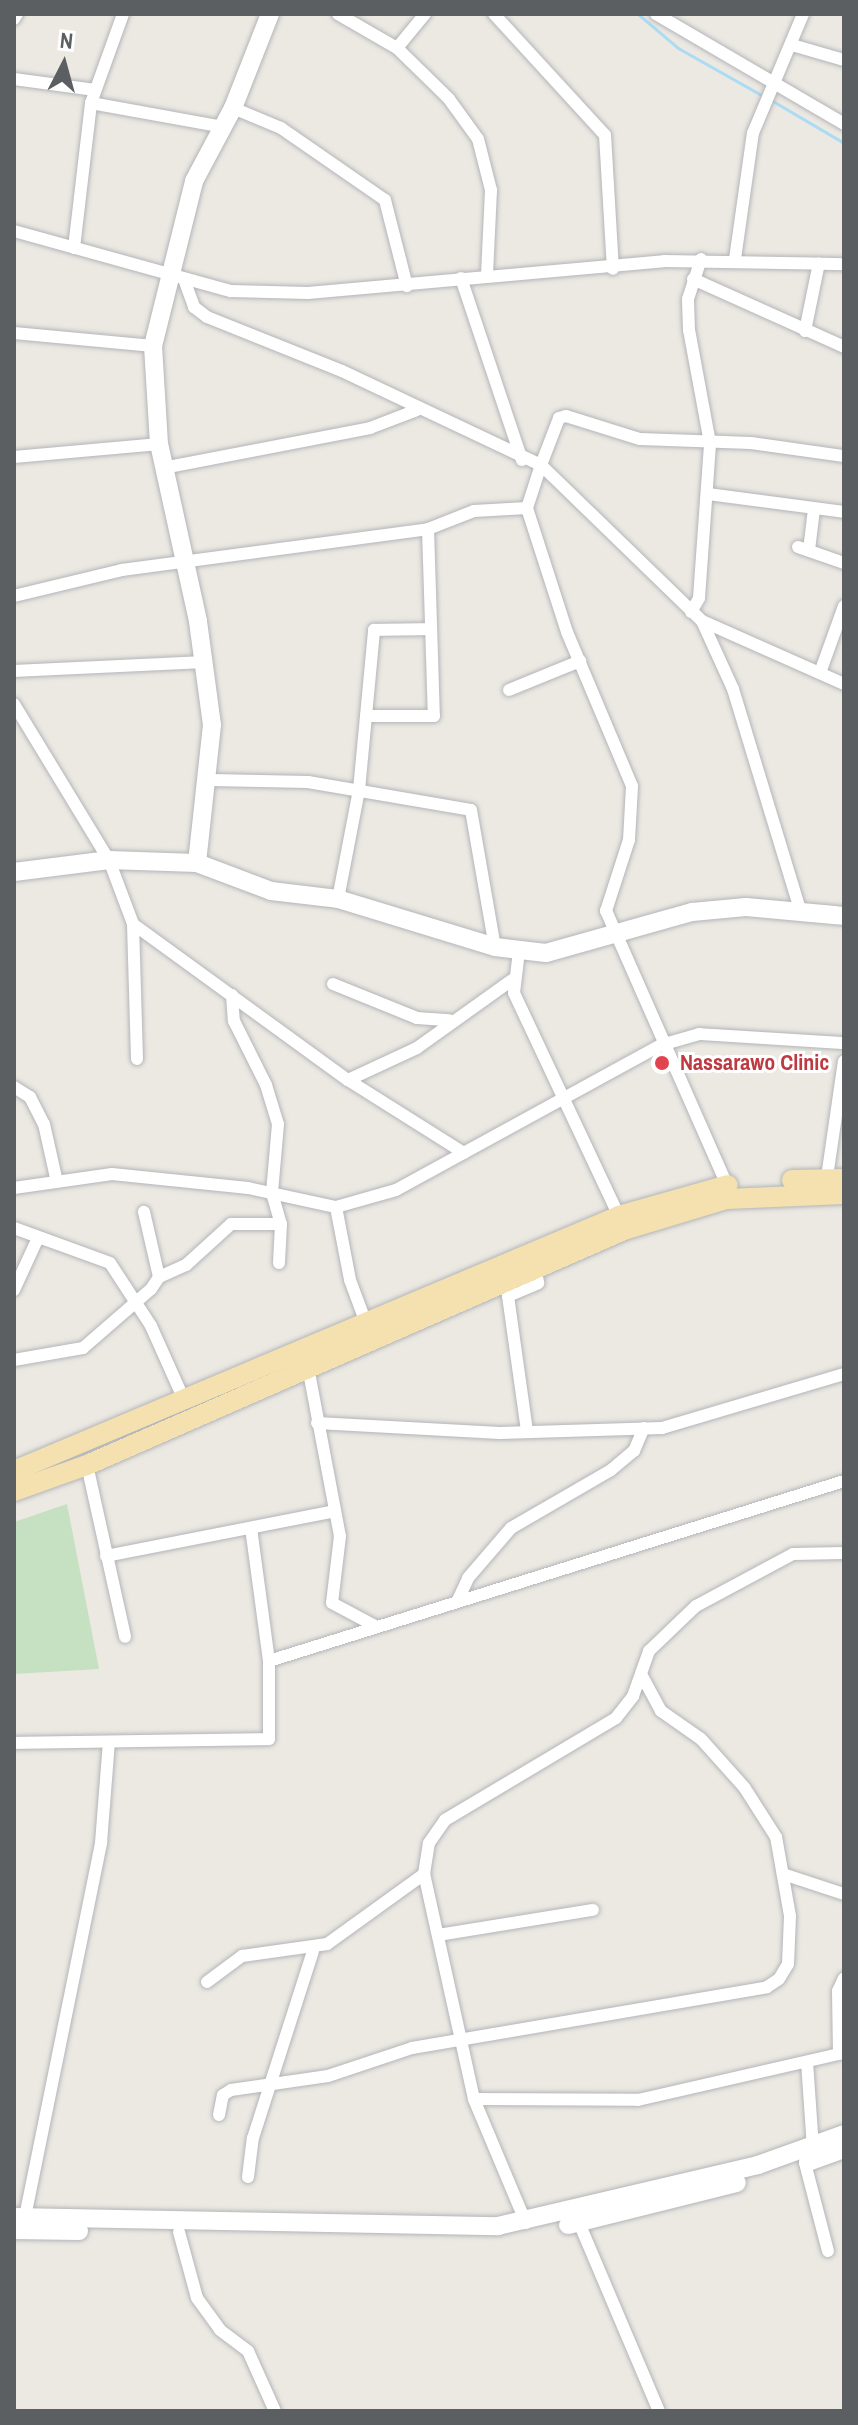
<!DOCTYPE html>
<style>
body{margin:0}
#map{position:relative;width:858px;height:2425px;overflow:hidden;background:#ece9e3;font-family:"Archivo Narrow",sans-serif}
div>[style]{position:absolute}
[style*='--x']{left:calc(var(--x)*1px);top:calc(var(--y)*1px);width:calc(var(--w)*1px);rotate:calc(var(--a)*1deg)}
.green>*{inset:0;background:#c6e0c2}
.stream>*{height:3px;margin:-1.5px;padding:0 1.5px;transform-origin:1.5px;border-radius:1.5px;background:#abdcf3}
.roads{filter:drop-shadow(0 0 2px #b3b5b8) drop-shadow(0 0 2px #b3b5b8)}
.street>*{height:12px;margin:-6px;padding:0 6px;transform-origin:6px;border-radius:6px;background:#fff}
.secondary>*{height:18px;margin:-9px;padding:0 9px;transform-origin:9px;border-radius:9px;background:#fff}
.primary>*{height:20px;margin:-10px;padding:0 10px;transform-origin:10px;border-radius:10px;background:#f4e1af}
.dots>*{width:22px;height:22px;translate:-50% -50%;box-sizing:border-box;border:4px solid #fff;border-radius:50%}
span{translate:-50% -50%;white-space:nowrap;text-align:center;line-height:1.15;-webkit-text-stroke:6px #fff;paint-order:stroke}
.health-label{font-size:22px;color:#be3a42;font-weight:700}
.left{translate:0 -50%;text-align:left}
.frame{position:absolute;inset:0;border:16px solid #5b5f61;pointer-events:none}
.north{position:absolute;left:24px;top:24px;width:80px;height:80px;-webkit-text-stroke:6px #fff;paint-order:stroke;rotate:6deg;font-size:22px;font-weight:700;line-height:32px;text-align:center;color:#5b5f61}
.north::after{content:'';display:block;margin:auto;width:28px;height:36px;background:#5b5f61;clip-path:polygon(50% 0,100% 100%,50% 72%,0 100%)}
</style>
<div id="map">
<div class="green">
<div style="clip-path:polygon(67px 1504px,99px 1669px,14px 1674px,14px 1522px)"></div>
</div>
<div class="stream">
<div style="--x:638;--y:14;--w:52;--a:40.4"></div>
<div style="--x:678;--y:48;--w:100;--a:29.4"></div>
<div style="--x:771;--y:100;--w:85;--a:30.5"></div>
</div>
<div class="roads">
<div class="street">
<div style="--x:338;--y:14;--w:68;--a:30"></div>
<div style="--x:397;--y:48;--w:73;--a:44.4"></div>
<div style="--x:449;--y:99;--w:49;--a:54.1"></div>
<div style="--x:478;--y:139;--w:53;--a:75.7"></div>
<div style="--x:491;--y:190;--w:84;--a:92.7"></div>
<div style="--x:494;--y:14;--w:164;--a:47.5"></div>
<div style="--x:605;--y:135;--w:134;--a:86.6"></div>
<div style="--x:656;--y:14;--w:218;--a:30.3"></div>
<div style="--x:14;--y:19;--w:6;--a:-59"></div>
<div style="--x:792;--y:45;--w:54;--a:16.1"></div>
<div style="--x:397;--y:48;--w:44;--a:-50.5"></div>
<div style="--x:14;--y:79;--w:82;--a:7.7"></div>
<div style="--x:91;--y:103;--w:134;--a:10.3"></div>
<div style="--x:233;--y:108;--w:52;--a:22.6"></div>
<div style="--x:281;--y:128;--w:126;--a:34.7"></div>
<div style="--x:385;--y:200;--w:89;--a:75.7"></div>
<div style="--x:14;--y:231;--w:225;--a:15.5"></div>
<div style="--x:231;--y:291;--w:77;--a:1.5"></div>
<div style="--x:308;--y:293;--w:357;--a:-5.1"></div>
<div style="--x:664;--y:261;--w:180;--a:1"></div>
<div style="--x:74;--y:248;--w:146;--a:-83.3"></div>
<div style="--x:91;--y:103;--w:95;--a:-70.2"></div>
<div style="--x:735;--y:259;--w:127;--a:-81.9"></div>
<div style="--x:753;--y:133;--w:129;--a:-67.2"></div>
<div style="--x:461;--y:278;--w:192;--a:71.5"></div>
<div style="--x:693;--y:279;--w:166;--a:24.2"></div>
<div style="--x:185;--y:282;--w:27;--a:70"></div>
<div style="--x:194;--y:307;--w:16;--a:38"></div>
<div style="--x:207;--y:317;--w:145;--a:21.8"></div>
<div style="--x:342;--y:371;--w:220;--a:25.3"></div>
<div style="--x:541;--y:465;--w:50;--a:-69"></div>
<div style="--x:559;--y:418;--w:7;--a:-16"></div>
<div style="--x:566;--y:416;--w:77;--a:17.3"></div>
<div style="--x:640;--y:439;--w:111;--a:2.1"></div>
<div style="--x:751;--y:443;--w:94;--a:8"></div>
<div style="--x:805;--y:331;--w:69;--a:-78.4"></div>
<div style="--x:14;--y:333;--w:140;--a:5.3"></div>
<div style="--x:14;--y:457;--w:146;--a:-5.1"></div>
<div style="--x:163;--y:468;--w:211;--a:-10.9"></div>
<div style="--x:370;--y:428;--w:50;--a:-21"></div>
<div style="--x:708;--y:494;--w:137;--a:7.5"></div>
<div style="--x:428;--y:529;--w:49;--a:-21.4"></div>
<div style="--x:474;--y:511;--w:53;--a:-3.2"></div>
<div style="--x:798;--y:547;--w:49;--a:19.2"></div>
<div style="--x:809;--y:550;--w:41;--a:-83"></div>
<div style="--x:14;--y:596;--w:111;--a:-13.5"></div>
<div style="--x:122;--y:570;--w:309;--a:-7.6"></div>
<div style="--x:428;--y:529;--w:187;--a:88.2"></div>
<div style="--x:434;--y:716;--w:68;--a:180"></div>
<div style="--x:691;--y:612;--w:16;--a:-60"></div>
<div style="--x:699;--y:598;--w:155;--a:-85.9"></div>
<div style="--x:710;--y:443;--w:115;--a:-100.5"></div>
<div style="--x:689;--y:330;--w:31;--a:-92"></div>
<div style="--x:688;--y:299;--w:42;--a:-72"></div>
<div style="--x:702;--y:621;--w:75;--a:65.5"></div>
<div style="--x:733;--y:689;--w:230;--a:73.1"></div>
<div style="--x:821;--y:670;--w:68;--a:-70.2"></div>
<div style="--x:14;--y:671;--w:190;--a:-2.7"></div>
<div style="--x:509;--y:690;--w:77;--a:-22.2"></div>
<div style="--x:14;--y:704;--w:183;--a:58.7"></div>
<div style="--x:109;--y:860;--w:68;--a:69.4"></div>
<div style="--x:133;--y:924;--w:266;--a:36"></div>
<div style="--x:348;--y:1080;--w:137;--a:32.2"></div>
<div style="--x:211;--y:780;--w:97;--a:1.2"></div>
<div style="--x:308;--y:782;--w:165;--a:9.7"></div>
<div style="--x:471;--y:810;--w:139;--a:80.1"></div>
<div style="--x:338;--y:899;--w:111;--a:-79.1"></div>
<div style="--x:359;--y:790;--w:161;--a:-84.6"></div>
<div style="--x:374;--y:630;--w:57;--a:-1"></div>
<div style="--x:133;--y:924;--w:135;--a:88.3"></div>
<div style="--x:519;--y:951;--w:42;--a:96.8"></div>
<div style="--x:514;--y:993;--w:246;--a:64.8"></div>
<div style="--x:333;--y:984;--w:91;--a:22"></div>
<div style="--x:417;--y:1018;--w:32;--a:4"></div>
<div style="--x:232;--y:995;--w:26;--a:86"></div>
<div style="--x:234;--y:1021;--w:72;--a:63.4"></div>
<div style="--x:266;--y:1085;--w:41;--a:72.9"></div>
<div style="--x:278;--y:1124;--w:69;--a:95"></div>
<div style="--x:272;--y:1193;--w:32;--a:74"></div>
<div style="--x:281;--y:1224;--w:39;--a:93"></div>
<div style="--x:348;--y:1080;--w:76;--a:-24.9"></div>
<div style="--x:417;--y:1048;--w:117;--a:-35.6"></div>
<div style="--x:14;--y:1087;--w:19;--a:32"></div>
<div style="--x:30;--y:1097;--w:30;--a:63"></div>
<div style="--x:44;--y:1124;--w:59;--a:77.4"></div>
<div style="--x:826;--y:1184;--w:124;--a:-81.7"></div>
<div style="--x:727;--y:1185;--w:300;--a:-113.8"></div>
<div style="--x:606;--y:911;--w:75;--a:-72.1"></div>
<div style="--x:629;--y:840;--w:54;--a:-86.8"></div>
<div style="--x:632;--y:786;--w:167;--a:-112.9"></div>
<div style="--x:567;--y:632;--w:130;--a:-107.9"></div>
<div style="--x:527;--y:508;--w:45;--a:-72"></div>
<div style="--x:541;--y:465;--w:224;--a:44.1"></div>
<div style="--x:702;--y:621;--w:155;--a:23.9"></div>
<div style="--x:14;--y:1188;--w:99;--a:-8.1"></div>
<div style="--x:112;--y:1174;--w:137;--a:5.9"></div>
<div style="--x:248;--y:1188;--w:90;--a:12.2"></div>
<div style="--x:336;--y:1207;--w:62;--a:-15.8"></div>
<div style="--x:396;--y:1190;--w:302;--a:-28.7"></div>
<div style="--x:661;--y:1045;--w:40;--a:-16"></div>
<div style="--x:699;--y:1034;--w:145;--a:3.6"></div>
<div style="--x:336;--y:1207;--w:74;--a:79.1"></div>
<div style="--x:350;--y:1280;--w:46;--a:69.6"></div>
<div style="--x:14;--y:1228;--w:102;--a:20"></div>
<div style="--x:110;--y:1263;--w:75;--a:56.9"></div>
<div style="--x:151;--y:1326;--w:83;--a:65.9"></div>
<div style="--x:159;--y:1277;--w:30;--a:-24"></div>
<div style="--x:186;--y:1265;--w:61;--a:-42.3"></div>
<div style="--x:231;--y:1224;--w:50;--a:0"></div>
<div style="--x:14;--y:1290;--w:55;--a:-65.3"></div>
<div style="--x:14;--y:1360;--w:70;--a:-9.9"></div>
<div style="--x:83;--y:1348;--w:90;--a:-40.9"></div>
<div style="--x:151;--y:1289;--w:14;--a:-56"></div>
<div style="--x:159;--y:1277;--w:67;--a:-103"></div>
<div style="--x:308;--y:1367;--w:172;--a:79.3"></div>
<div style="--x:340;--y:1536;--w:67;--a:96.8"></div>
<div style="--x:332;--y:1603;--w:51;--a:28.1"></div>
<div style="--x:317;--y:1423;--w:183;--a:3.1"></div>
<div style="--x:500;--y:1433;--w:162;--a:-1.8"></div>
<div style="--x:662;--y:1428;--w:190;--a:-16.5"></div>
<div style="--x:527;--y:1431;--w:136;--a:-98"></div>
<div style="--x:508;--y:1296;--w:33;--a:-23"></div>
<div style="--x:538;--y:1283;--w:15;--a:-98"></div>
<div style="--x:87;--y:1465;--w:176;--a:77.5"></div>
<div style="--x:106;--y:1556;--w:233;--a:-11.1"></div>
<div style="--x:457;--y:1602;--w:26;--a:-65"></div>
<div style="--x:468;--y:1578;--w:66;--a:-49.3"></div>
<div style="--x:511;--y:1528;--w:116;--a:-30.1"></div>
<div style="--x:611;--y:1470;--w:30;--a:-40"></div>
<div style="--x:634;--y:1451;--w:25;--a:-67"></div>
<div style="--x:269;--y:1661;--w:603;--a:-17.38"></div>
<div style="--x:14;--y:1743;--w:255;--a:-0.9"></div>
<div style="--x:269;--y:1739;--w:78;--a:-90"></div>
<div style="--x:269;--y:1661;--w:134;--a:-97.7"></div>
<div style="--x:783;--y:1874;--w:64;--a:18.2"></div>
<div style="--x:438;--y:1935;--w:157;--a:-9.2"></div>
<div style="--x:207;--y:1982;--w:44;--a:-36.6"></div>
<div style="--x:242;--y:1956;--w:86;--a:-8"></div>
<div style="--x:327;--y:1944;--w:120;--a:-35.8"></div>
<div style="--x:807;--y:2062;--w:86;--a:86"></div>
<div style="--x:474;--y:2099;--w:164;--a:0.3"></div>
<div style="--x:638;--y:2100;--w:206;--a:-12.9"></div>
<div style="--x:839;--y:2054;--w:63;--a:-90.9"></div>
<div style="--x:838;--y:1991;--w:14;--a:-65"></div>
<div style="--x:219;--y:2115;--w:20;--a:-79"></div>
<div style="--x:223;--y:2095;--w:9;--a:-32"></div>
<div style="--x:231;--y:2090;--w:98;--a:-8.2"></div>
<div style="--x:328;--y:2076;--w:89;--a:-18.4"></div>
<div style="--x:412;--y:2048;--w:360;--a:-9.7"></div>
<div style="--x:767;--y:1987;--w:14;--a:-34"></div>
<div style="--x:779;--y:1979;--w:17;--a:-59"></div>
<div style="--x:788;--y:1964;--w:48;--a:-87.6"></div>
<div style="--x:790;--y:1916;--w:80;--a:-100"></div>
<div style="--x:776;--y:1837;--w:59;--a:-122.6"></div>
<div style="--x:744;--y:1787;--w:64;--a:-131.9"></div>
<div style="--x:701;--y:1739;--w:49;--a:-145"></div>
<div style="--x:661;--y:1711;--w:42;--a:-118.4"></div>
<div style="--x:805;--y:2163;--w:91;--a:75.4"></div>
<div style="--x:248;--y:2177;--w:39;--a:-83"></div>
<div style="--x:253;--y:2138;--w:196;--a:-72.2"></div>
<div style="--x:25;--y:2217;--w:382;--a:-78.5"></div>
<div style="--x:101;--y:1843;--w:101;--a:-85.5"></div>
<div style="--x:577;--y:2218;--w:210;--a:67"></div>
<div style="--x:526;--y:2223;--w:134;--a:-112.8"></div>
<div style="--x:474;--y:2099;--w:230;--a:-102.5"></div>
<div style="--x:424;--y:1874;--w:31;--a:-81"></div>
<div style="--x:429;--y:1843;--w:28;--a:-55"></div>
<div style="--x:445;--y:1820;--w:199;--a:-30.8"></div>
<div style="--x:616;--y:1718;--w:28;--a:-52"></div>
<div style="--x:633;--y:1696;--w:48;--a:-70.4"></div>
<div style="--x:649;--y:1651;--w:65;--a:-43.8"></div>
<div style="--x:696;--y:1606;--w:110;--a:-28.2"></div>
<div style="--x:793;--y:1554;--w:51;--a:-1.1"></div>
<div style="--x:179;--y:2232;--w:68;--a:74.7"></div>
<div style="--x:197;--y:2298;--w:39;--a:54"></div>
<div style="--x:220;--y:2330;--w:35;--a:37"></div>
<div style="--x:248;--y:2351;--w:66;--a:65.8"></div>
</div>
<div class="secondary">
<div style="--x:197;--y:863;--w:139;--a:-83.8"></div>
<div style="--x:212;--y:725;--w:105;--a:-97.7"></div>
<div style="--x:198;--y:621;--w:181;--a:-102.4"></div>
<div style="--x:159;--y:444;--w:98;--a:-93.5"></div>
<div style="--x:153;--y:346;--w:170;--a:-76"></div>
<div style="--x:194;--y:181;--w:83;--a:-61.9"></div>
<div style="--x:233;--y:108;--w:101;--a:-68.5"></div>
<div style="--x:14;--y:872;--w:96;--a:-7.2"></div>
<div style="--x:109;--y:860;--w:88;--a:2"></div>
<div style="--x:197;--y:863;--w:79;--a:20.7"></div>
<div style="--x:271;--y:891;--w:67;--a:6.8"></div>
<div style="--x:338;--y:899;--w:164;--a:17"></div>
<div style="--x:495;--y:947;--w:51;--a:6.7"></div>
<div style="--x:546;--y:953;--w:152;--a:-15.7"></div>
<div style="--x:692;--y:912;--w:54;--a:-5.3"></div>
<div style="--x:746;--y:907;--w:98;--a:5.2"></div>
<div style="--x:808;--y:2162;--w:38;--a:-20"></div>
<div style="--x:14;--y:2217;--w:484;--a:1.1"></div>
<div style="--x:498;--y:2226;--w:267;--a:-13.2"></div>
<div style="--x:758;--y:2165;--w:91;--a:-19.8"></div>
<div style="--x:568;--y:2225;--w:174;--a:-14"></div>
<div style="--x:14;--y:2230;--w:65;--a:0.9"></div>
</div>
<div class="primary">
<div style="--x:792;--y:1180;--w:52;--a:-1.1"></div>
<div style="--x:14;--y:1471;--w:657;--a:-22.85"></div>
<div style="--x:619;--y:1216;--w:113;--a:-15.9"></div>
<div style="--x:14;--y:1491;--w:77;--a:-19.6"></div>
<div style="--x:87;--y:1465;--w:586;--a:-23.63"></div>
<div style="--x:624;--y:1230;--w:108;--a:-16.8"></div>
<div style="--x:727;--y:1199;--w:117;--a:-2.4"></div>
</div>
</div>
<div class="dots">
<div style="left:662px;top:1063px;background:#e0444e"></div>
</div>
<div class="health-label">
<span class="left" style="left:680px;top:1063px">Nassarawo Clinic</span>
</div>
<div class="frame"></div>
<div class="north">N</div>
</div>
